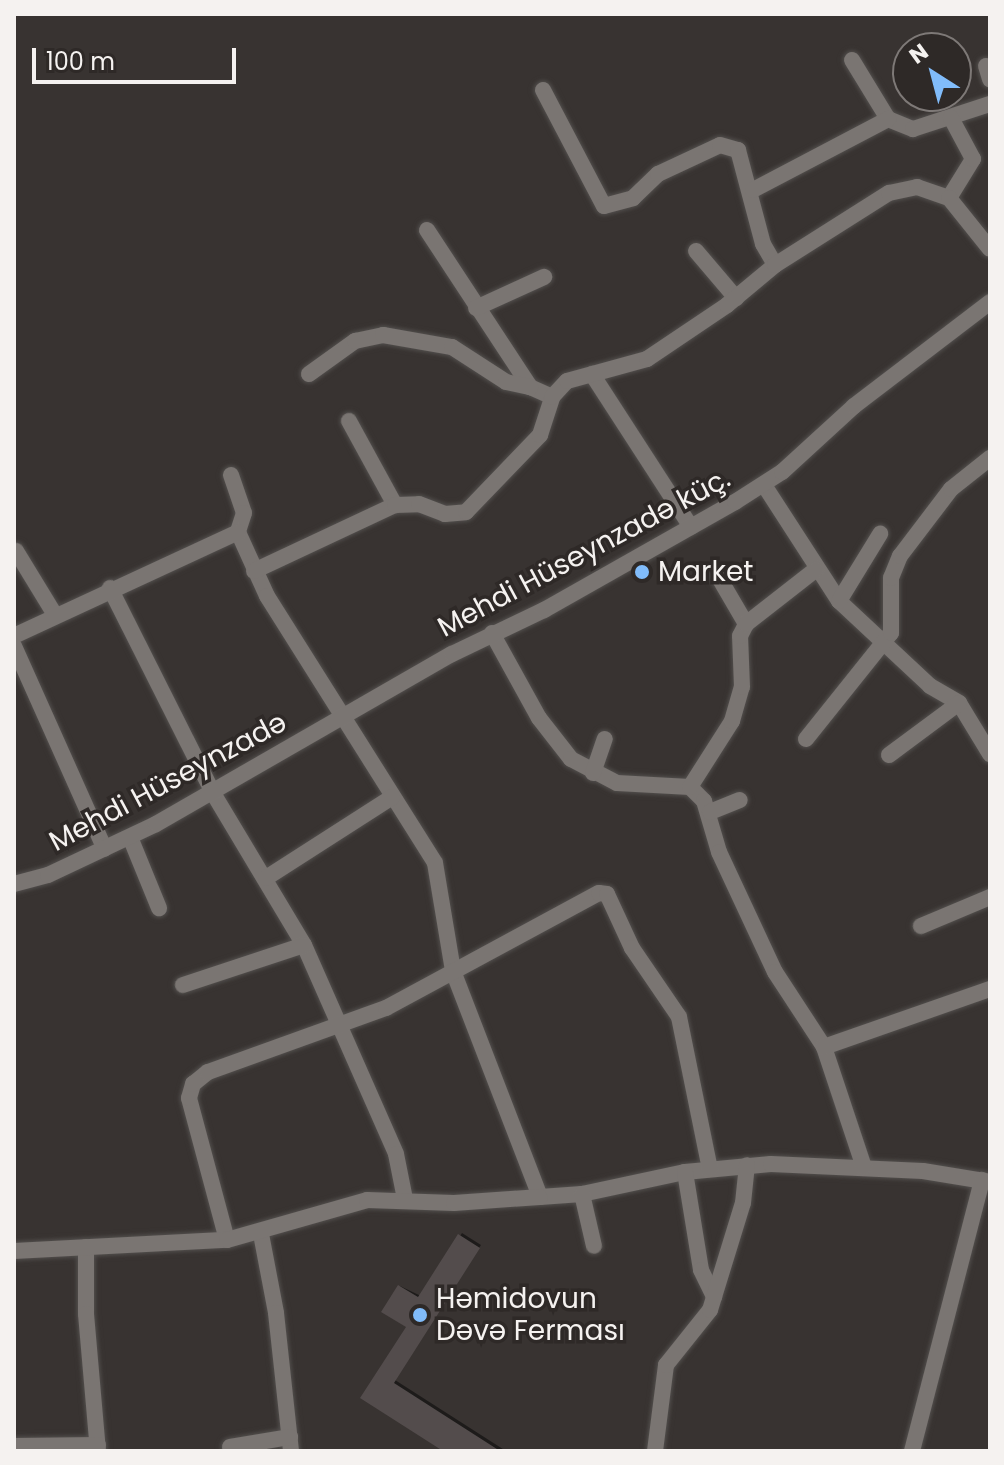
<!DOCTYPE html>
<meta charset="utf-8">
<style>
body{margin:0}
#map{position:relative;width:1004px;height:1465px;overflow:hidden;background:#383331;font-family:Poppins,sans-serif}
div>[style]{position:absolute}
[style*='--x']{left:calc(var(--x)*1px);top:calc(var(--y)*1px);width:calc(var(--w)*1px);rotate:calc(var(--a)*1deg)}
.shadow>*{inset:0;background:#0007}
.building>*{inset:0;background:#534c4c}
.roads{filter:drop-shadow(0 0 2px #524f4d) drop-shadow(0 0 2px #524f4d)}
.minor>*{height:16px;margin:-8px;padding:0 8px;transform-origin:8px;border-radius:8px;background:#7a7572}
.dots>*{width:22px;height:22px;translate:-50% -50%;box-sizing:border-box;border:4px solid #2e2927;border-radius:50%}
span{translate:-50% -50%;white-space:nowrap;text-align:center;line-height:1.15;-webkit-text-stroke:7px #2e2927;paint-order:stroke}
.street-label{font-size:28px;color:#f5f2f0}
.poi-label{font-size:28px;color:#f5f2f0}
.left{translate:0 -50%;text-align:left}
.frame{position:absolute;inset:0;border:16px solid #f5f2f0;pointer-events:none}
.north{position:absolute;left:892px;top:32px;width:80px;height:80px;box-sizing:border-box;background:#2e2927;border:2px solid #7e7977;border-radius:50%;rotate:324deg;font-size:22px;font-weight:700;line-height:32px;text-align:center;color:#f5f2f0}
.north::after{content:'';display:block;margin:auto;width:28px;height:36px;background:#81bcfa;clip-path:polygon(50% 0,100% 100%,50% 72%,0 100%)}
.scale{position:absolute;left:32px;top:48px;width:204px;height:36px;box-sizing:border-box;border:4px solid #f5f2f0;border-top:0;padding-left:10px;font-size:24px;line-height:28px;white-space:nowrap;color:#f5f2f0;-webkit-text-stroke:6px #2e2927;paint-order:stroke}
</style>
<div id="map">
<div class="shadow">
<div style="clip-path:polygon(462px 1233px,481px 1245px,395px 1380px,506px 1451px,447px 1451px,363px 1398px,409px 1327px,400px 1286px,421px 1296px)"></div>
</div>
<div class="building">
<div style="clip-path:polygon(458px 1234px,480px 1248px,394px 1383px,500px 1451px,443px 1451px,360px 1398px,406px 1327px,381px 1312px,398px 1285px,418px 1297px)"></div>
</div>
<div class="roads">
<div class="minor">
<div style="--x:852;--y:60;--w:69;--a:58.6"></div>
<div style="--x:888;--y:119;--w:27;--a:22"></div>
<div style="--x:913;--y:129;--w:81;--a:-18"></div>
<div style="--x:986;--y:66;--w:14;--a:73"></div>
<div style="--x:543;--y:90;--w:131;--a:62.3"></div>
<div style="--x:604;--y:206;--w:30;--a:-15"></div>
<div style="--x:633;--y:198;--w:35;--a:-44"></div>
<div style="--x:658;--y:174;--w:68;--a:-25.1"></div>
<div style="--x:720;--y:145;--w:19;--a:16"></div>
<div style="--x:738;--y:150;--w:97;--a:75.1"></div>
<div style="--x:763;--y:244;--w:24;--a:60"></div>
<div style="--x:753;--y:190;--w:153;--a:-27.7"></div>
<div style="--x:949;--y:198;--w:46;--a:-58.4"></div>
<div style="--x:973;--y:159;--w:47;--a:-118.2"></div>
<div style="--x:427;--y:230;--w:188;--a:56.7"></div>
<div style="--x:530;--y:387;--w:24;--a:24"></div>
<div style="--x:696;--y:251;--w:62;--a:49.6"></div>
<div style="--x:476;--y:308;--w:75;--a:-24.5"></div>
<div style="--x:309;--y:374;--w:57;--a:-35.7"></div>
<div style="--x:355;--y:341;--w:29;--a:-12"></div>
<div style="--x:383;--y:335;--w:70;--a:9.9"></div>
<div style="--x:452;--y:347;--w:64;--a:32.9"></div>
<div style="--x:506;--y:382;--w:25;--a:12"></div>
<div style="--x:592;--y:374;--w:182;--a:57.1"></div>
<div style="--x:349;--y:421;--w:96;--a:61.3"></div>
<div style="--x:231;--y:475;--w:40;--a:71.1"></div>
<div style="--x:244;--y:513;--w:20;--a:108"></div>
<div style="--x:238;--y:532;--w:70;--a:65.6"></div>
<div style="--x:267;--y:596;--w:315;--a:57.8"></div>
<div style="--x:435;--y:863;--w:109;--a:80.5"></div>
<div style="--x:453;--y:971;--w:242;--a:68.9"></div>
<div style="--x:540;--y:1197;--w:42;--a:-4.1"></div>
<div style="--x:582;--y:1194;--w:105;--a:-12.1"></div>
<div style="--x:685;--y:1172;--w:86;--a:-5.3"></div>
<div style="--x:771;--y:1164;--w:152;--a:2.6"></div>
<div style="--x:923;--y:1171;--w:68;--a:9.3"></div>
<div style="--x:764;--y:485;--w:138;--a:57.1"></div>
<div style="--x:839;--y:601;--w:125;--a:43"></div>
<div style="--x:930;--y:686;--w:34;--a:30"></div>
<div style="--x:959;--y:703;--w:60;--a:58.7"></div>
<div style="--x:16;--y:551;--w:75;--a:58.6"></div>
<div style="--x:254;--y:571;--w:156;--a:-25.1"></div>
<div style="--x:395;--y:505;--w:24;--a:-2"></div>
<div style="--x:419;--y:504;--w:28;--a:21"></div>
<div style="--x:445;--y:514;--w:21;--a:-5"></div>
<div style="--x:466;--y:512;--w:107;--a:-46.1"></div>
<div style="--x:540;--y:435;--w:40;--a:-72"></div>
<div style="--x:552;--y:397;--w:22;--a:-47"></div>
<div style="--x:567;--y:381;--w:83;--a:-15.4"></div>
<div style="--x:647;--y:359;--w:97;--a:-34"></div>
<div style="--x:727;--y:305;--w:62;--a:-39.8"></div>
<div style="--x:775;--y:265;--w:135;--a:-32.3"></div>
<div style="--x:889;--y:193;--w:29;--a:-12"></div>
<div style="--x:917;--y:187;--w:34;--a:19"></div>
<div style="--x:949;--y:198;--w:65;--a:51.2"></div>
<div style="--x:718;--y:576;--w:56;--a:59.7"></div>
<div style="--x:110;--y:588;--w:229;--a:63.3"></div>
<div style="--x:213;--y:793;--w:177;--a:59.1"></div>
<div style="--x:304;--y:945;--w:228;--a:66.2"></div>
<div style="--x:396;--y:1154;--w:46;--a:78.7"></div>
<div style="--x:839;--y:601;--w:79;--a:-58.5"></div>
<div style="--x:492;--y:633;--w:97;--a:61.1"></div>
<div style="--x:539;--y:718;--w:52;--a:52"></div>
<div style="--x:571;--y:759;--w:52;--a:27.6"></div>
<div style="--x:617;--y:783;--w:73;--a:3.1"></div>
<div style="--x:690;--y:787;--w:20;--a:45"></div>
<div style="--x:704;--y:801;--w:53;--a:73.6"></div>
<div style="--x:719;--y:852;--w:132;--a:65"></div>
<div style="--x:775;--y:972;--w:90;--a:56.8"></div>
<div style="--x:824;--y:1047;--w:126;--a:71.6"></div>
<div style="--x:14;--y:636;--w:247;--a:-24.9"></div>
<div style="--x:14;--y:646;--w:222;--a:65.9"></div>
<div style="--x:806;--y:739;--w:136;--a:-51.3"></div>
<div style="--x:891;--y:633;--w:55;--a:-90"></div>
<div style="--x:891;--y:578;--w:24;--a:-68"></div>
<div style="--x:900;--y:556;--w:84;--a:-52.7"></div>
<div style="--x:951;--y:489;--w:50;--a:-38.5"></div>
<div style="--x:889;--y:755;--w:87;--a:-36.6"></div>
<div style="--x:593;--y:773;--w:36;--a:-71"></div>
<div style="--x:690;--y:787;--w:78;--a:-57.5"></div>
<div style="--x:732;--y:721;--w:35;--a:-74"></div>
<div style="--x:742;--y:687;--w:51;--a:-92.2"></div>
<div style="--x:740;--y:636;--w:13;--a:-63"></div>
<div style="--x:746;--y:624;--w:88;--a:-38"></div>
<div style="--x:710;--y:812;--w:32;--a:-22"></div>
<div style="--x:130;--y:837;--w:77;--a:67.8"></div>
<div style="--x:266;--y:878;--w:150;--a:-32.7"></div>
<div style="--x:14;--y:884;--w:35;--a:-15"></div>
<div style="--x:48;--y:875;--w:119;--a:-25.3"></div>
<div style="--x:156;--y:824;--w:341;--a:-29.9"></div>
<div style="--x:452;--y:654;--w:102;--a:-25.6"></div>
<div style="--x:544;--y:610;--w:219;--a:-29.5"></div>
<div style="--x:735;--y:502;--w:56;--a:-32.6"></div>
<div style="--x:782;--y:472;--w:98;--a:-42.5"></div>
<div style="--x:854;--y:406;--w:171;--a:-37.4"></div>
<div style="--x:921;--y:926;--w:75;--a:-22.8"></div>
<div style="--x:183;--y:985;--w:127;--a:-18.3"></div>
<div style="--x:824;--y:1047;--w:176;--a:-19.3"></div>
<div style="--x:685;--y:1172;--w:99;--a:80.7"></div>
<div style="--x:701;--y:1270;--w:30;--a:64"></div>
<div style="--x:582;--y:1194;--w:53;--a:77"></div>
<div style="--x:261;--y:1234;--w:80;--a:79.2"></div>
<div style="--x:276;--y:1313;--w:139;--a:83.8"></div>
<div style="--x:227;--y:1240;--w:147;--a:-105"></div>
<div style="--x:189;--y:1098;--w:15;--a:-74"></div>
<div style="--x:193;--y:1084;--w:19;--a:-39"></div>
<div style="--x:208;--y:1072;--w:189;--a:-19.8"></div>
<div style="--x:386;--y:1008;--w:242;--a:-28.4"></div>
<div style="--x:599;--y:893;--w:8;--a:7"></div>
<div style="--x:607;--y:894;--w:60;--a:65.2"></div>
<div style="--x:632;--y:948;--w:83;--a:55.7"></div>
<div style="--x:679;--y:1017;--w:155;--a:78.5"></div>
<div style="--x:86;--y:1247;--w:67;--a:90"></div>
<div style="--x:86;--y:1314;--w:138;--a:85"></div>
<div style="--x:14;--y:1251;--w:213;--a:-3"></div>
<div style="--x:227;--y:1240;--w:146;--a:-15.9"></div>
<div style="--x:367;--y:1200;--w:87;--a:2"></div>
<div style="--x:454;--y:1203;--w:86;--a:-4"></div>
<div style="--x:14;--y:1446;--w:84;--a:-0.7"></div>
<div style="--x:230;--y:1447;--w:61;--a:-9.5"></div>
<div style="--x:655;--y:1451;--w:87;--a:-82.7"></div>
<div style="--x:666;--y:1365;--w:70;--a:-51.3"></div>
<div style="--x:710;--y:1310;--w:112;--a:-72.9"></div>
<div style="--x:743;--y:1203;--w:38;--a:-84"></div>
<div style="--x:912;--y:1451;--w:280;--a:-75.5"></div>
</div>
</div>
<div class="dots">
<div style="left:642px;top:572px;background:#81bcfa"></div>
<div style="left:420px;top:1315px;background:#81bcfa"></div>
</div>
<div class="street-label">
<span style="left:584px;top:553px;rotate:-28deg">Mehdi Hüseynzadə küç.</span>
<span style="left:168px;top:782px;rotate:-28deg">Mehdi Hüseynzadə</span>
</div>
<div class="poi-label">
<span class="left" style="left:658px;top:572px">Market</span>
<span class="left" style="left:436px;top:1315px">Həmidovun<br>Dəvə Ferması</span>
</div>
<div class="frame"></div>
<div class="north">N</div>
<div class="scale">100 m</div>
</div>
